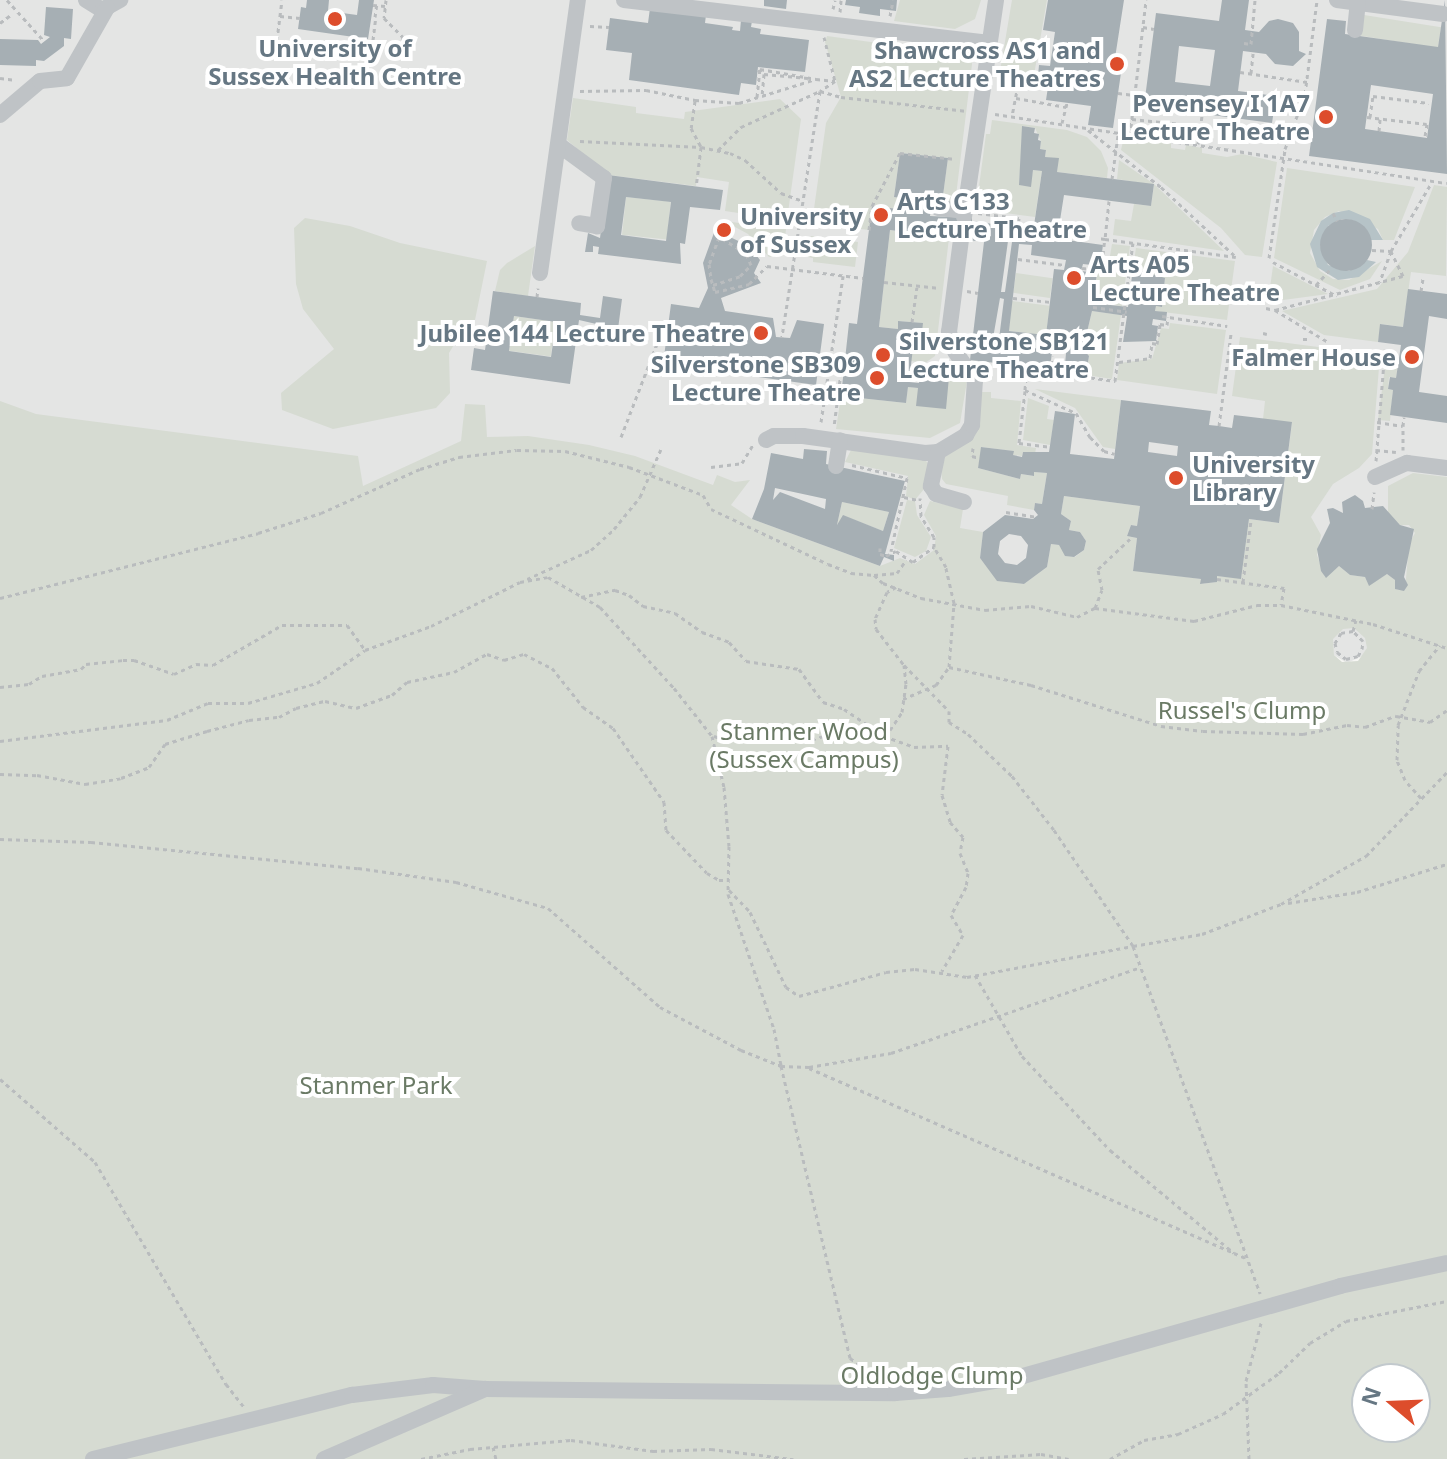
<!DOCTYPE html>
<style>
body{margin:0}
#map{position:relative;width:1447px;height:1459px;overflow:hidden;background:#f6f6f3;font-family:"Noto Sans",sans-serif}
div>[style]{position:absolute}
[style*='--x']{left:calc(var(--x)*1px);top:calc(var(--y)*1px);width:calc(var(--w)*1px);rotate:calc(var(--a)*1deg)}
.built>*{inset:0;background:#e4e5e4}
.green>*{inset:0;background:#d6dbd2;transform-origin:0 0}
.water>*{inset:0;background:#b6c3c7}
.building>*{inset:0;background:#a6afb4}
.round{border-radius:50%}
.path>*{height:3px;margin-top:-1.5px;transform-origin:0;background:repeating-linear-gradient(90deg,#b9bcbe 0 4px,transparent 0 8px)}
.minor>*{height:16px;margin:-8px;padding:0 8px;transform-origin:8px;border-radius:8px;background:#bfc3c6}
.dots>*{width:22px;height:22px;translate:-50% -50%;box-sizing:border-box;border:4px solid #fff;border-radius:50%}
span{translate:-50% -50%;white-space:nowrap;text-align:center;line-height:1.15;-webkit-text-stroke:8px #fff;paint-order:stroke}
.poi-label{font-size:24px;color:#667783;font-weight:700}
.right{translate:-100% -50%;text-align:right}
.left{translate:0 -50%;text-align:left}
.park-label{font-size:24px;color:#6a7a65}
.north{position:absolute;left:1351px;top:1363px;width:80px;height:80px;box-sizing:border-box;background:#fff;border:2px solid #c2c9cd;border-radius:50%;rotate:289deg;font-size:22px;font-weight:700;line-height:32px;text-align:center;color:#667783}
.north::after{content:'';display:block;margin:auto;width:28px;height:36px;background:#dd4d2c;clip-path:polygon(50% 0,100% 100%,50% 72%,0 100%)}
</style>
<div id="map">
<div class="built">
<div style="clip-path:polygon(0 0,1447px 0,1447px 672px,1365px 655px,1347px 663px,1334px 655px,1332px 643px,0 621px)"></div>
</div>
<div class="green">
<div style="clip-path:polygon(900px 0,981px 0,975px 19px,955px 29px,894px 21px)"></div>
<div style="clip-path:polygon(1012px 0,1047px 0,1034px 75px,1025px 84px,1009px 81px,1000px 71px)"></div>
<div style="left:1364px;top:15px;width:78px;height:21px;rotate:9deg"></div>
<div style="clip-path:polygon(827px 36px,973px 56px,955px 204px,942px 203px,948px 158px,900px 153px,894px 197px,908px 199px,907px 210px,872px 206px,869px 230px,812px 223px,826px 123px,841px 97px,825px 42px)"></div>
<div style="clip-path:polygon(573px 98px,636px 107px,636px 113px,684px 119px,685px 112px,780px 99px,801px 119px,787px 220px,725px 211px,729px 182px,697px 177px,696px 186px,608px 175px,567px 140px)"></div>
<div style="clip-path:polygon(992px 120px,1067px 130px,1087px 137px,1101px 151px,1108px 168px,1107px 178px,1057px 172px,1058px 159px,1045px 157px,1046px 150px,1040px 149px,1041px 141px,1035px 128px,1023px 126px,1019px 185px,1030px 186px,1033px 170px,1042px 171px,1035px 217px,976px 209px,986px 134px,990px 134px)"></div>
<div style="clip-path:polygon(1124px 137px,1171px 143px,1171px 148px,1185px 150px,1186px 145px,1202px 148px,1202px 153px,1227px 157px,1242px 154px,1277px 162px,1262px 257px,1245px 255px,1221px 228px,1121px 150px)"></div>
<div style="clip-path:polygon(1119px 160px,1154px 184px,1224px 251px,1113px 235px,1115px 219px,1131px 221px,1134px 204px,1151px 206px,1154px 185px,1117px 179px)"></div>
<div style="clip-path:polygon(1287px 168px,1415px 187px,1394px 240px,1383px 240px,1378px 229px,1339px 211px,1325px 217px,1314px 230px,1310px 253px,1320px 271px,1333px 279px,1349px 280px,1382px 261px,1370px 279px,1340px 290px,1274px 258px)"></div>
<div style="clip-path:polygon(1434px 185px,1447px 187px,1446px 276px,1411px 272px,1403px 327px,1381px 324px,1378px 342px,1324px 335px,1282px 311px,1377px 289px,1408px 252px)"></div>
<div style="left:626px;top:197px;width:45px;height:38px;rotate:6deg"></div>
<div style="clip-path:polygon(305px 218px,350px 226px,400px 243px,487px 261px,475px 320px,463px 330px,449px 353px,450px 393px,436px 408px,333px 429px,282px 410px,281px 393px,334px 349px,303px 309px,296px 284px,294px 228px)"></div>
<div style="clip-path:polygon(724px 221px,786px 229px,783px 254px,769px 257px,748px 234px)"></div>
<div style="clip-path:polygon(890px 230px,949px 238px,935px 356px,925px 363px,911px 361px,913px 348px,920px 349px,922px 323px,899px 321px,898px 329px,879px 327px)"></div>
<div style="clip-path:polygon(811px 236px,858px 242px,855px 267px,813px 262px,813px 258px,808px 257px)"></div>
<div style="clip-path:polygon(1112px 244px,1130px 246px,1122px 306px,1093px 303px,1097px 273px,1107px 274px)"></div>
<div style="clip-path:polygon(535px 246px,528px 296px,495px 291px,500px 270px,507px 263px)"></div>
<div style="clip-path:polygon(1136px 248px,1235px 261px,1227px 320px,1155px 311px,1156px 306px,1162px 307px,1165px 279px,1133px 268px)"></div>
<div style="clip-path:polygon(1273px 266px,1328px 294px,1268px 302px)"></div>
<div style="left:1016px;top:273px;width:37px;height:20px;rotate:8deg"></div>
<div style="left:1012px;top:301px;width:38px;height:30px;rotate:7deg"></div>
<div style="clip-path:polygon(1092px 311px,1121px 315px,1112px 379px,1080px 374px,1087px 368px,1089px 356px,1083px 349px)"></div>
<div style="left:514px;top:316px;width:42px;height:35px;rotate:8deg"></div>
<div style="clip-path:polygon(1170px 323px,1226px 330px,1217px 394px,1117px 380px,1119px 363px,1152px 359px,1161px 328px,1169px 329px)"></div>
<div style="clip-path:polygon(evenodd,1240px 337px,1380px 355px,1372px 454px,1359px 468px,1333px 484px,1311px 517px,1321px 535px,1317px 555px,1325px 577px,1339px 566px,1350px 575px,1365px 577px,1369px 585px,1387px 574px,1395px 580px,1395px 589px,1405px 590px,1409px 544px,1415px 533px,1409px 525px,1400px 525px,1388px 514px,1388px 486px,1413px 473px,1447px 477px,1447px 1459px,0 1459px,0 401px,36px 414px,358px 456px,363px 486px,461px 441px,465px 404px,485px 405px,487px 437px,528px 436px,589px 445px,635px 456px,713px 485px,717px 475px,735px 482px,750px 480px,731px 505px,752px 519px,880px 566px,900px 558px,915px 564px,934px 550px,936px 536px,924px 515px,930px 501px,963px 509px,960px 528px,983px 532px,980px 558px,997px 580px,1024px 584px,1047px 567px,1051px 544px,1059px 545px,1066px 556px,1075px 557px,1084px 550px,1086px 541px,1080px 532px,1069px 530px,1071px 521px,1061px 514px,1064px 496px,1140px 506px,1137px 526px,1131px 525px,1127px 536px,1137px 538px,1133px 570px,1201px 579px,1201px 584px,1216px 582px,1217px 576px,1241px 578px,1249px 519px,1279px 523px,1292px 423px,1263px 419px,1265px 401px,1232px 396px,1240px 337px,1354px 628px,1365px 638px,1367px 648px,1358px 661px,1342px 662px,1334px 655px,1333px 639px,1343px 629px,1354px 628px,1240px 337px,1367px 1379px,1415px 1379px,1415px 1427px,1367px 1427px,1367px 1379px)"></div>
<div style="clip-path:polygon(1389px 356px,1399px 357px,1396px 378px,1389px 377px,1388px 389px,1393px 390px,1390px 421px,1378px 420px,1386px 359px)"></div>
<div style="clip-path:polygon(949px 377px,967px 381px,960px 423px,930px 438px,836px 429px,841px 396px,906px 403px,908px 387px,918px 388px)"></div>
<div style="clip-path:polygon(1035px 389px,1121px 400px,1115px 449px,1103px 447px,1075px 408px)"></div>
<div style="clip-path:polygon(982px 392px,991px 392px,991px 398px,1021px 401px,1017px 445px,1036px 448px,1035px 454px,1023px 452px,1022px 456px,1013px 455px,1013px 451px,982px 447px,978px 468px,1020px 479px,1021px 474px,1033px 476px,1034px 472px,1047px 473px,1042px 504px,1035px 503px,1034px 510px,1007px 505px,1008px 496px,946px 484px,942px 479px,941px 468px,948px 450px,976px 430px)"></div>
<div style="clip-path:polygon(1028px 398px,1049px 406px,1047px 419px,1054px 420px,1050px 445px,1023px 440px)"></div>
<div style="clip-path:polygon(851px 450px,924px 459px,928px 463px,924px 489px,915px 500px,906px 496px,908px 476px,845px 462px)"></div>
<div style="clip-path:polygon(907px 500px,915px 501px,917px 515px,931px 537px,926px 551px,915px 557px,894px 548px)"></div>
<div style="clip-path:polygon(842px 502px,889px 512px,883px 531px,844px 516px,837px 525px)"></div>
</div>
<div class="water">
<div style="clip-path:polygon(1349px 210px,1370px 219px,1383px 240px,1371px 240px,1366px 229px,1352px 220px,1342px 219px,1328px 226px,1320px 245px,1328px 265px,1349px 271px,1367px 260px,1376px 262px,1359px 277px,1338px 280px,1317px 267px,1310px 244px,1321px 221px,1333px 213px)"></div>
</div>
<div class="building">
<div style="clip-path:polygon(307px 0,329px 0,328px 11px,357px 15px,359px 0,374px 0,368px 39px,298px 29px,301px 7px,306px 8px)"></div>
<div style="clip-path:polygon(764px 0,787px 0,786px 9px,764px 6px)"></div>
<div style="clip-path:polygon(846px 0,897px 0,896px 11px,880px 9px,880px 16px,859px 13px,860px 7px,845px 5px)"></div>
<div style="clip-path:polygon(1048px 0,1124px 0,1115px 58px,1123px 59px,1113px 128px,1088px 125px,1091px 106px,1046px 100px,1048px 87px,1037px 86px,1039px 65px,1050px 66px,1055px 32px,1043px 30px)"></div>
<div style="clip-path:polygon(evenodd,1222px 0,1249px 0,1245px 30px,1259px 32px,1269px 21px,1278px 19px,1293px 23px,1299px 32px,1299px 51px,1306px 54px,1293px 66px,1275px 64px,1266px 54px,1243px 51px,1238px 91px,1276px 96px,1272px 123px,1144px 106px,1156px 13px,1219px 21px,1222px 0,1179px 46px,1215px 50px,1210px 86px,1175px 82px,1179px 46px)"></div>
<div style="clip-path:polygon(evenodd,1445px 0,1447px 174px,1309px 156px,1327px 19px,1346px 21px,1345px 34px,1438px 47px,1445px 0,1371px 85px,1433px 94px,1427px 138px,1365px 129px,1371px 85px)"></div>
<div style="clip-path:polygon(46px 7px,73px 9px,71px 39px,64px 38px,64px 46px,44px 61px,36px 60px,36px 66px,0 65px,0 39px,38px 40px,41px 44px,50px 37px,44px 35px)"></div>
<div style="clip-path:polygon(650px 8px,706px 15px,705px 23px,733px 27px,732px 30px,740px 31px,741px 20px,752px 21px,751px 27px,761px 29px,760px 34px,809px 40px,805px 72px,758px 67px,756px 85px,741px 83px,739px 95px,629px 80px,632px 53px,606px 50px,610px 18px,648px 23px)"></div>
<div style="clip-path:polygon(evenodd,1022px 126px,1035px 128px,1034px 133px,1039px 134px,1038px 140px,1041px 141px,1040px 149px,1046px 150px,1045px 157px,1059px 158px,1057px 172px,1154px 184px,1151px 206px,1064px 195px,1058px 233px,1053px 232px,1052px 238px,1103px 245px,1100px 266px,1083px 264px,1081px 271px,1097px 273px,1093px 303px,1128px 307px,1133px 268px,1165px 278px,1162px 307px,1156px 306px,1155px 311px,1167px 312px,1166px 321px,1153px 319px,1152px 325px,1158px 326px,1156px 341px,1123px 342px,1127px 316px,1092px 311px,1083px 349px,1089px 356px,1087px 368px,1080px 374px,1072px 373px,1065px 365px,1066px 353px,1052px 352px,1050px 369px,970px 360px,984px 242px,890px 230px,879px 327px,898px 329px,898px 321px,923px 323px,920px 349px,913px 348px,909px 382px,919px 383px,920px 374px,949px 377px,946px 409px,916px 406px,918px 388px,908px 387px,906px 403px,841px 396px,849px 323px,857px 324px,872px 206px,907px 210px,908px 199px,894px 197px,900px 153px,948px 158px,942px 203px,932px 202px,930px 216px,972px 218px,972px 221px,1007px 226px,1006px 236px,1032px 239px,1042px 171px,1033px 170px,1031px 187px,1019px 185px,1022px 126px,1008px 241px,1012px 242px,1005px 292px,1001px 292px,1008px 241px,1022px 126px,1019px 244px,1032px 245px,1031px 255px,1066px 260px,1064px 270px,1054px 269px,1046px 335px,1009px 331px,1019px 244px,1022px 126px,1000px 298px,1004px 299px,999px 339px,1029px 343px,1028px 348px,992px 344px,1000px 298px)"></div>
<div style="clip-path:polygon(evenodd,608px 175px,723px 190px,720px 210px,690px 207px,685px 244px,680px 243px,681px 264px,598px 254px,599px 247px,593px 246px,593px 252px,585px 252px,588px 233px,600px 238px,608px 175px,626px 197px,671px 202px,666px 241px,621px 235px,626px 197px)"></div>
<div class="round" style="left:1320px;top:219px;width:52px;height:52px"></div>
<div style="clip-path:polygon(715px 230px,749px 246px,760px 260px,754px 273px,761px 283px,721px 298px,725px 311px,773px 318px,776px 337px,790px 338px,797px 320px,824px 324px,816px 385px,663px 364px,671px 304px,699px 308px,708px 288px,703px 263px)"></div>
<div style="clip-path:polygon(1408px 289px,1447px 294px,1447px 319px,1429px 316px,1419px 392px,1447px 396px,1447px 423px,1390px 415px,1393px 390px,1388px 389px,1390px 377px,1396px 378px,1401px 345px,1378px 342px,1380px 324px,1403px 327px)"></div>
<div style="clip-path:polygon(evenodd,493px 291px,581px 303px,580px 315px,600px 318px,603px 296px,622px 299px,618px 329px,579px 320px,570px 384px,471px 370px,474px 348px,485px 350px,493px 291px,514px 316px,556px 322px,551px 357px,509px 351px,514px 316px)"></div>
<div style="clip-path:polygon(evenodd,1121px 400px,1211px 411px,1209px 425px,1219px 426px,1232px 428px,1234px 415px,1292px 422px,1279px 523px,1249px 519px,1241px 579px,1217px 576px,1217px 582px,1200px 584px,1201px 579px,1133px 571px,1137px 538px,1127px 536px,1131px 525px,1137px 526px,1140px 506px,1064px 496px,1061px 514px,1071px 521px,1069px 530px,1080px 532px,1086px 541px,1084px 550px,1074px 557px,1065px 556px,1059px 545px,1051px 544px,1047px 567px,1024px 584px,997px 581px,980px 558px,983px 532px,1005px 515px,1033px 519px,1038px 515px,1034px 510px,1035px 503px,1042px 504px,1047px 473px,1034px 472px,1034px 476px,1021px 474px,1020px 479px,978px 468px,981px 447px,1014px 451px,1013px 455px,1022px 457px,1023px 452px,1049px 452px,1055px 411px,1075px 414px,1070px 454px,1114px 459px,1121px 400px,1149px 442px,1178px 446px,1177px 456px,1148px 452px,1149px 442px,1121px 400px,1009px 534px,1021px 536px,1028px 545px,1026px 558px,1017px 565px,1005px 563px,998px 554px,1000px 541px,1009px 534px)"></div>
<div style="clip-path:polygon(evenodd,804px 449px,827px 451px,826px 464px,905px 481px,885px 554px,894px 555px,894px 561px,884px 557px,880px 566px,752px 519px,764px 489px,771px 453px,803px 459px,804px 449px,775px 488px,826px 499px,825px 509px,780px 492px,773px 500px,775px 488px,804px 449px,842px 502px,889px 512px,883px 531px,843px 515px,837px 525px,842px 502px)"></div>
<div style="clip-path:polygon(1355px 495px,1363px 501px,1365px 508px,1383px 506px,1400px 525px,1414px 529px,1404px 577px,1408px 585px,1404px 591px,1395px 589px,1395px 580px,1387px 574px,1369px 586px,1365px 577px,1350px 575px,1339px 566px,1326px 578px,1321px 571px,1317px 549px,1330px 523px,1327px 509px,1333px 508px,1343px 513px,1342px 502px)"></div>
</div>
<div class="path">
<div style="--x:7;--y:0;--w:55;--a:47.9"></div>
<div style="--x:386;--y:0;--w:18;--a:96"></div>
<div style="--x:384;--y:18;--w:27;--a:45"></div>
<div style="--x:403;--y:37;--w:16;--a:101"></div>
<div style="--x:373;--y:5;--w:12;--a:5"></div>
<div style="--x:833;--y:9;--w:9;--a:-77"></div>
<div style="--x:840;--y:12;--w:12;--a:-85"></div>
<div style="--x:280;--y:16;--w:20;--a:6"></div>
<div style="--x:890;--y:16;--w:16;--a:-79"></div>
<div style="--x:375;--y:17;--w:15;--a:-82"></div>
<div style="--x:0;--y:23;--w:15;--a:-37"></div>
<div style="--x:590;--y:26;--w:19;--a:3"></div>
<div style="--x:1143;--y:27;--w:11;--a:10"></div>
<div style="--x:824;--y:37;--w:45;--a:76"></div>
<div style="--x:835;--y:81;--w:18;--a:146"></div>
<div style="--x:820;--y:91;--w:22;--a:16"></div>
<div style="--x:841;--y:97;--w:127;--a:6.3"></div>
<div style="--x:277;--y:40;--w:40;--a:-82.9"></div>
<div style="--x:1244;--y:43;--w:7;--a:8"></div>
<div style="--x:1251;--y:44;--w:44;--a:-84.8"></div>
<div style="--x:372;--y:48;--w:31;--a:-83"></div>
<div style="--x:758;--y:70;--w:7;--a:34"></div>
<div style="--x:764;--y:74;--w:22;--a:95"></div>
<div style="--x:1240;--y:72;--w:68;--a:8.5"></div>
<div style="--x:1251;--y:73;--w:20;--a:-84"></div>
<div style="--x:764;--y:74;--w:44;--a:5.2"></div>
<div style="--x:0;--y:78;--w:16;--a:7"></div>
<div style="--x:997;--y:82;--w:21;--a:8"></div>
<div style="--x:1018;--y:85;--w:32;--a:101"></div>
<div style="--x:580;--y:91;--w:66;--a:-0.9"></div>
<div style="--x:646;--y:90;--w:50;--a:11.5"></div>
<div style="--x:695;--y:100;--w:44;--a:3.9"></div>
<div style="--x:739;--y:103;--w:81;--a:-17.3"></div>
<div style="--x:816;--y:79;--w:19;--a:6"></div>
<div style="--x:1118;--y:93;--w:16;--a:7"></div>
<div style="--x:757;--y:97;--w:28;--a:-84"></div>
<div style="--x:760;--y:69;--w:57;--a:10.1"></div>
<div style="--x:1016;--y:98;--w:51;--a:10.2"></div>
<div style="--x:695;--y:101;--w:27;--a:98"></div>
<div style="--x:691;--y:128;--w:21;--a:62"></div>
<div style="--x:701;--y:147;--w:39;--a:97"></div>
<div style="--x:995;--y:114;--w:457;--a:8.7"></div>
<div style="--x:1367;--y:117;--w:60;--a:6.7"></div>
<div style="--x:1427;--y:124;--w:13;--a:99"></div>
<div style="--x:1370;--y:117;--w:21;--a:-82"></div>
<div style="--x:1373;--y:96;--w:56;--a:7.1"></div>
<div style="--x:1132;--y:119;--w:68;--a:5.9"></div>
<div style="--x:1062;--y:123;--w:21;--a:-76"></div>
<div style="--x:1088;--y:130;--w:93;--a:38"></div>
<div style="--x:1161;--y:187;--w:103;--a:43"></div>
<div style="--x:1379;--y:131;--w:12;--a:-85"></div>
<div style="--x:1130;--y:135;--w:136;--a:-83.2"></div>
<div style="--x:580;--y:141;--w:121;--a:2.8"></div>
<div style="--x:701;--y:147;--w:30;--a:12"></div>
<div style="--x:730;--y:153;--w:17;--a:25"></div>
<div style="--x:745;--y:160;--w:49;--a:42.5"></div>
<div style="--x:781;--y:193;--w:23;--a:20"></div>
<div style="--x:1198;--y:144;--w:30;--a:-82"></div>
<div style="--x:718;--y:150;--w:33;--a:-45"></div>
<div style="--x:741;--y:127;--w:87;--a:-24.5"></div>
<div style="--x:820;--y:91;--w:249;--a:98.8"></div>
<div style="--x:1112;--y:179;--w:44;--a:-82.2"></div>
<div style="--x:1109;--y:201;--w:38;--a:96"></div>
<div style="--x:1105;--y:239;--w:132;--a:7.8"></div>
<div style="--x:978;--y:213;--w:41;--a:7"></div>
<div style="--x:1019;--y:218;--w:19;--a:96"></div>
<div style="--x:1333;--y:213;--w:9;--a:63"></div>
<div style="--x:869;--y:230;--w:24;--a:-83"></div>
<div style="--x:872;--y:206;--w:60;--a:-62.2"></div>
<div style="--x:900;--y:153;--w:56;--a:6.1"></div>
<div style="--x:1372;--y:250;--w:19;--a:3"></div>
<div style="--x:1391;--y:251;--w:33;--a:110"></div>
<div style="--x:1269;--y:258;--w:110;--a:-81.6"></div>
<div style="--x:1285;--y:149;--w:59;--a:-70"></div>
<div style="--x:1305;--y:94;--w:95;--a:-82.7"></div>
<div style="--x:1018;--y:259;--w:47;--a:7.3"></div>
<div style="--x:1273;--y:262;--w:72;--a:28"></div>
<div style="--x:1082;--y:268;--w:19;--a:6"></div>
<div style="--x:1101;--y:270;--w:31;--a:-83"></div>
<div style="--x:1105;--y:239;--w:7;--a:-172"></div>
<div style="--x:884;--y:282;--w:56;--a:6.1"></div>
<div style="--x:713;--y:285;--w:28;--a:-18"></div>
<div style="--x:740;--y:276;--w:16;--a:-45"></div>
<div style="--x:751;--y:265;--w:13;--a:-113"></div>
<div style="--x:746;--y:253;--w:31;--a:-149"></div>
<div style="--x:719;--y:237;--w:29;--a:110"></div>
<div style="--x:709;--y:264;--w:15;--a:82"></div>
<div style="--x:711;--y:279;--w:14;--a:73"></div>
<div style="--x:715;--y:292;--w:35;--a:-13"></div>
<div style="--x:749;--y:284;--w:25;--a:-45"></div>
<div style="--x:767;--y:266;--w:97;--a:7.1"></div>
<div style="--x:1316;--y:285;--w:24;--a:-48"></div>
<div style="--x:967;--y:291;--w:11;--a:10"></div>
<div style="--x:1421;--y:291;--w:13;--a:-81"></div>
<div style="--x:537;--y:297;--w:9;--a:-84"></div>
<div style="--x:1013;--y:298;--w:37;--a:6"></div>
<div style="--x:1093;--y:307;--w:34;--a:8"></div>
<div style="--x:1266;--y:308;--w:9;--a:13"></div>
<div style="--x:1275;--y:310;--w:62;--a:31.1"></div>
<div style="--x:1275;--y:310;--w:132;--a:-14.9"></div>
<div style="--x:1403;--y:276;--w:28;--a:-116"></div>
<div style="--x:1391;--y:251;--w:80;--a:-59.3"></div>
<div style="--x:1162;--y:316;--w:66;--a:8.7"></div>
<div style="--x:912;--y:322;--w:35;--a:-82"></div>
<div style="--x:1263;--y:333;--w:4;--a:14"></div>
<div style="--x:1303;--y:339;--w:5;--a:0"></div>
<div style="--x:1119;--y:362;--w:31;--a:-7"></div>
<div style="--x:1150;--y:358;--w:15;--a:-82"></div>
<div style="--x:1152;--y:343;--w:5;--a:11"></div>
<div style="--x:1157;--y:344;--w:20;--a:-81"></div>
<div style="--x:1160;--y:324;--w:7;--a:8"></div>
<div style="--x:1167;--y:325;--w:8;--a:-83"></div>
<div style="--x:829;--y:370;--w:12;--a:9"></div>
<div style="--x:841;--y:372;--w:55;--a:97.3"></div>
<div style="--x:1051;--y:372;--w:16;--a:-86"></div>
<div style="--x:934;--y:376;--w:17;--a:-33"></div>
<div style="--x:1026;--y:378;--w:12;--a:95"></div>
<div style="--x:1025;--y:390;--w:56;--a:24.3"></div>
<div style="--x:1076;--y:413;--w:28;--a:60"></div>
<div style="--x:1090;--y:437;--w:20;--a:45"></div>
<div style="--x:1104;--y:451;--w:11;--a:15"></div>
<div style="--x:1050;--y:379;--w:7;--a:-82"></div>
<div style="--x:1051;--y:372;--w:65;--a:8"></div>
<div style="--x:1115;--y:381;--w:139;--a:-82.6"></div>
<div style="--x:1025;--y:391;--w:52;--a:96.6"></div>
<div style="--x:1019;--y:443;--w:31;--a:7"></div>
<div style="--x:821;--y:422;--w:148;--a:-81.4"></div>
<div style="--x:1377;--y:422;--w:26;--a:9"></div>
<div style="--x:1403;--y:426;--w:9;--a:-84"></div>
<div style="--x:1219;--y:426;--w:94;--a:-82.6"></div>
<div style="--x:621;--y:437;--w:103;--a:-68.9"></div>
<div style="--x:658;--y:341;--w:8;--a:7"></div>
<div style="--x:973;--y:448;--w:8;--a:97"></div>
<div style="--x:972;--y:456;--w:8;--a:14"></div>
<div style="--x:1376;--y:450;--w:20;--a:6"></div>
<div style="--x:1403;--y:450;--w:24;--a:-90"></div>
<div style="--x:1376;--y:461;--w:112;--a:-85.4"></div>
<div style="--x:852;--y:465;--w:57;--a:13.3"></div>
<div style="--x:907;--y:478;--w:75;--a:102.4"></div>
<div style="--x:711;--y:467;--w:31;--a:-7"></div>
<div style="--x:742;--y:463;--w:21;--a:-59"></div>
<div style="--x:904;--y:497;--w:14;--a:12"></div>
<div style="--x:1372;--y:509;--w:17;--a:-83"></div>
<div style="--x:1006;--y:512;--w:30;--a:9"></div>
<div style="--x:880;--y:548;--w:6;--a:90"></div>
<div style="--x:880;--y:554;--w:6;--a:18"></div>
<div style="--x:886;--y:556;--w:11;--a:-27"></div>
<div style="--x:896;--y:551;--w:20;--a:33"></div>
<div style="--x:913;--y:562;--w:26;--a:-36"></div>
<div style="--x:934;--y:547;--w:10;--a:-90"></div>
<div style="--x:934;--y:537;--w:25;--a:-122"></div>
<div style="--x:921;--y:516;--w:18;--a:-93"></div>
<div style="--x:874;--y:575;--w:23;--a:-5"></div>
<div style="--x:897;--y:573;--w:16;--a:-55"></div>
<div style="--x:527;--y:579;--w:70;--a:-24.4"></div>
<div style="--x:591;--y:550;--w:31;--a:-42"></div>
<div style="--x:614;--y:529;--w:41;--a:-50.9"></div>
<div style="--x:640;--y:497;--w:52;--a:-66.4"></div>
<div style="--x:1217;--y:579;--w:68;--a:7.7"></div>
<div style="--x:1284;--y:588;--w:17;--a:100"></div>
<div style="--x:1243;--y:582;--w:63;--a:-82.6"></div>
<div style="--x:896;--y:587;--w:10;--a:151"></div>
<div style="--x:887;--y:592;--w:30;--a:114"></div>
<div style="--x:875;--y:619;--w:10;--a:84"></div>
<div style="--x:876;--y:629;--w:46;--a:52.1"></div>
<div style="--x:904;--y:665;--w:64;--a:45.6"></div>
<div style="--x:949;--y:711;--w:11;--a:90"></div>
<div style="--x:949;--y:722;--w:22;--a:32"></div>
<div style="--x:968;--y:734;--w:61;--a:43.7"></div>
<div style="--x:1012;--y:776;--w:68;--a:52.1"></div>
<div style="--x:1054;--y:830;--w:140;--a:55.7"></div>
<div style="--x:1133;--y:946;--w:70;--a:-9.9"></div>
<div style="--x:1202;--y:934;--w:85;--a:-20.8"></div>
<div style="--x:1281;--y:904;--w:98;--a:-29.5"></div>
<div style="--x:1366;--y:856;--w:117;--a:-46"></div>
<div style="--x:581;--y:597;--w:35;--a:-12"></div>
<div style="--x:615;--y:590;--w:15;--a:20"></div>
<div style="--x:629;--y:595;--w:18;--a:38"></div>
<div style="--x:643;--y:606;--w:33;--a:12"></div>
<div style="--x:675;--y:613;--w:33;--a:35"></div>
<div style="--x:702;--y:632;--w:29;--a:20"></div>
<div style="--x:729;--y:642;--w:25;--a:48"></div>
<div style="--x:746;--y:661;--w:54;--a:8.6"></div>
<div style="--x:799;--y:669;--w:41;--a:54"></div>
<div style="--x:823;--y:702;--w:22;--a:18"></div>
<div style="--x:844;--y:709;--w:48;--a:34"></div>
<div style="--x:884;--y:736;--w:32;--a:20"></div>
<div style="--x:914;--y:747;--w:34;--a:-2"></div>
<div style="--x:948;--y:746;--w:49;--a:97"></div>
<div style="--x:942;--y:795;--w:28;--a:73"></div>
<div style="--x:950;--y:822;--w:20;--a:49"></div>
<div style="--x:963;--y:837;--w:16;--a:101"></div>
<div style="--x:960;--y:853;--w:22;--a:68"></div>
<div style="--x:968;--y:873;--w:14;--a:98"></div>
<div style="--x:966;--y:887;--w:32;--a:118"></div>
<div style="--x:951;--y:915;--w:23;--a:59"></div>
<div style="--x:963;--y:935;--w:42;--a:120.3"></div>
<div style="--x:0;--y:598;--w:266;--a:-14.1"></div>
<div style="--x:258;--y:533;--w:66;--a:-17.6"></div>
<div style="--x:321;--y:513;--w:108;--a:-24"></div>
<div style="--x:420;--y:469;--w:41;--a:-17.1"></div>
<div style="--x:459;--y:457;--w:58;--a:-6.9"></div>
<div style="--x:517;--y:450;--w:48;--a:1.2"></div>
<div style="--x:565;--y:451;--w:66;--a:14"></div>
<div style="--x:629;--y:467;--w:79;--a:20.7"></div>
<div style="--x:703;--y:495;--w:16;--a:60"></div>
<div style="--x:711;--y:509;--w:129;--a:25.2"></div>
<div style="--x:828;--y:564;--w:25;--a:21"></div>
<div style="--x:851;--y:573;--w:23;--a:5"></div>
<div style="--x:874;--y:575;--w:12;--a:42"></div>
<div style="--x:883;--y:583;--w:41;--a:21.5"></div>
<div style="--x:921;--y:598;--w:65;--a:10.6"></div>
<div style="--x:985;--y:610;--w:46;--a:-5"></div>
<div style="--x:1031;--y:606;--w:47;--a:13.4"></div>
<div style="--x:1077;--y:617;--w:20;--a:-27"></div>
<div style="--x:1095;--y:608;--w:100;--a:7.5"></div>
<div style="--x:1194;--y:621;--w:65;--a:-14.3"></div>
<div style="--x:1257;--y:605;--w:24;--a:0"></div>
<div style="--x:1281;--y:605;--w:94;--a:11.7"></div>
<div style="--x:1373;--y:624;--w:78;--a:18"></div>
<div style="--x:1095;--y:608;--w:19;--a:-69"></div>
<div style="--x:1102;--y:590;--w:21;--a:-101"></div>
<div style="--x:1098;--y:569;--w:47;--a:-43.3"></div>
<div style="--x:1353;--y:631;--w:12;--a:171"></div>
<div style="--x:1341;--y:633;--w:12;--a:121"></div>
<div style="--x:1335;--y:643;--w:9;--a:77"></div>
<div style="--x:1337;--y:652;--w:11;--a:38"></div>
<div style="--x:1346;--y:659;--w:12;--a:-14"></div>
<div style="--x:1358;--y:656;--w:8;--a:-60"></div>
<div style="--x:1362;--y:649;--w:8;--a:-83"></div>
<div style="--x:1363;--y:641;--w:14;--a:-135"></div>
<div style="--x:1353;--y:631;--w:11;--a:-75"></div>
<div style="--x:949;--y:667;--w:84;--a:12.4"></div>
<div style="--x:1031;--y:685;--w:136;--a:17.5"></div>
<div style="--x:1161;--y:726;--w:42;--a:6.8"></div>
<div style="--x:1203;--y:731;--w:100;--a:1.7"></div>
<div style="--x:1303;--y:734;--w:45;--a:-11.6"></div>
<div style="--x:1347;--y:725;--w:18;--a:6"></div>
<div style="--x:1365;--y:727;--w:33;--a:-20"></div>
<div style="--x:1396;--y:716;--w:35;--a:10"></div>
<div style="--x:1430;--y:722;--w:21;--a:-35"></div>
<div style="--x:0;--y:687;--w:29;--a:-6"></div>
<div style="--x:29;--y:684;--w:15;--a:-32"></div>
<div style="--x:42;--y:676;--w:40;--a:-10"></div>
<div style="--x:81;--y:669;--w:7;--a:-45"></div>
<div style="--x:86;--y:664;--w:37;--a:-6"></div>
<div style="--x:123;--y:660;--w:11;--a:0"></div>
<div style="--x:134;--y:660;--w:42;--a:19.3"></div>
<div style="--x:174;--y:674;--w:24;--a:-24"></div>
<div style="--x:196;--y:664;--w:17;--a:3"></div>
<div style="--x:213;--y:665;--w:80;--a:-30.1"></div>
<div style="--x:282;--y:625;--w:65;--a:0"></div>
<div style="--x:347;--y:625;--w:31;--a:54"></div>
<div style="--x:903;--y:699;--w:36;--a:-23"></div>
<div style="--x:936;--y:685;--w:22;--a:-54"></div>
<div style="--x:949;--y:667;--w:64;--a:-85.5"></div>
<div style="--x:954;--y:603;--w:37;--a:-103"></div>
<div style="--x:946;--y:567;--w:23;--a:-121"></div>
<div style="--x:714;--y:736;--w:13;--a:18"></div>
<div style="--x:726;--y:740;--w:10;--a:-29"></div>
<div style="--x:735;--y:735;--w:11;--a:15"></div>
<div style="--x:746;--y:738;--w:16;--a:-14"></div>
<div style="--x:762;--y:734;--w:28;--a:4"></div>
<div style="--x:790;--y:736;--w:15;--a:23"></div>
<div style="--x:804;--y:742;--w:37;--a:-17"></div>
<div style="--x:839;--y:731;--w:51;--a:-1.1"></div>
<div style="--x:890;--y:730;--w:22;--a:-56"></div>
<div style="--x:902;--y:712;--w:28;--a:-82"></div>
<div style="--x:906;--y:684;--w:19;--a:-96"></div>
<div style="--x:0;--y:741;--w:168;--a:-7.2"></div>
<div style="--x:167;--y:720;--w:44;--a:-22.5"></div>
<div style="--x:208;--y:703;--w:40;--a:0"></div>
<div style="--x:248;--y:703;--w:72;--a:-16.2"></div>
<div style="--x:317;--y:683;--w:58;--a:-34.5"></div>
<div style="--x:365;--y:650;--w:70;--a:-20"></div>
<div style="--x:431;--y:626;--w:99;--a:-26.3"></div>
<div style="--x:520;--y:582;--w:28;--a:-10"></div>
<div style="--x:548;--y:577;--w:60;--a:30"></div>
<div style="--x:600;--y:607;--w:110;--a:47.6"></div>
<div style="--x:674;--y:688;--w:61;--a:51.6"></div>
<div style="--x:712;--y:736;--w:52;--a:76.8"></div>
<div style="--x:724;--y:787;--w:59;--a:85.2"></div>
<div style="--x:729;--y:846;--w:48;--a:91.2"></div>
<div style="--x:728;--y:894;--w:143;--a:71.2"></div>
<div style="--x:774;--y:1029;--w:38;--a:79"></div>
<div style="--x:781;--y:1066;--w:28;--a:2"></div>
<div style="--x:809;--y:1067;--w:83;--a:-9.7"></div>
<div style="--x:891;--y:1053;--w:264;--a:-19"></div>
<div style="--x:0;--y:774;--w:37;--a:2"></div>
<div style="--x:37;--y:775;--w:49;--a:10.6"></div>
<div style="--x:85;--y:784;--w:36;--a:-9"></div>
<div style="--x:121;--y:778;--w:30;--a:-21"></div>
<div style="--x:149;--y:767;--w:28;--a:-55"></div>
<div style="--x:165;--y:744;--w:44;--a:-17.2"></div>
<div style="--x:207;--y:731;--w:43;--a:-14.7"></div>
<div style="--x:249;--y:720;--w:30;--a:-6"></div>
<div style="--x:279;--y:717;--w:19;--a:-28"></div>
<div style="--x:296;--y:708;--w:30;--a:-14"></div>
<div style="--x:325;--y:701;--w:32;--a:13"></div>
<div style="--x:356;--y:708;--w:38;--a:-20"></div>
<div style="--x:392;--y:695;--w:20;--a:-41"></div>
<div style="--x:407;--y:682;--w:48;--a:-12"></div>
<div style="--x:454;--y:672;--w:38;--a:-29"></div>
<div style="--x:487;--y:654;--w:18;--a:19"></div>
<div style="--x:504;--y:660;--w:21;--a:-17"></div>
<div style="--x:524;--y:654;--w:31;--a:27"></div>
<div style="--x:552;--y:668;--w:50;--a:51.5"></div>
<div style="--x:583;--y:707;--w:37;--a:35"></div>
<div style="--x:613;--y:728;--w:90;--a:55.4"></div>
<div style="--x:664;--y:802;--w:28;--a:86"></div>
<div style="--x:666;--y:830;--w:59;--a:46.4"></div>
<div style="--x:707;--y:873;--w:14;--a:30"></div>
<div style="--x:719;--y:880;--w:10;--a:0"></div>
<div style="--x:1421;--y:798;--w:24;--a:-132"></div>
<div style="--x:1405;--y:780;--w:22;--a:-112"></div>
<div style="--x:1397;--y:760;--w:35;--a:-88"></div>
<div style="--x:1398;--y:725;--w:58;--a:-68.7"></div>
<div style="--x:1419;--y:671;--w:33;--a:-51"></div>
<div style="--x:0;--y:839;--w:91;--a:1.9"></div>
<div style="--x:91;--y:842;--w:268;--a:5.6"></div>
<div style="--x:358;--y:868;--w:99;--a:8.1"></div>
<div style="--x:456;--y:882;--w:96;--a:15.8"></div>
<div style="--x:548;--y:908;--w:149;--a:41.5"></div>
<div style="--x:660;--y:1007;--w:92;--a:28"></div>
<div style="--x:741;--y:1050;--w:43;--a:21.8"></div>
<div style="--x:781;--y:1066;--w:300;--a:76.7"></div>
<div style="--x:850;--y:1358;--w:37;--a:35"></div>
<div style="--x:729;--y:890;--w:30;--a:46"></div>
<div style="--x:750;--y:912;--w:83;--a:64.4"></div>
<div style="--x:786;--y:987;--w:16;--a:35"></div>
<div style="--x:799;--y:996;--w:90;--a:-15.4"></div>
<div style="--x:886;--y:972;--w:29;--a:-6"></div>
<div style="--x:915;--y:969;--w:53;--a:8.7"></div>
<div style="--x:967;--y:977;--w:169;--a:-10.6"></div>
<div style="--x:1133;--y:946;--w:370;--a:69.9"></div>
<div style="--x:1288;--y:903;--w:70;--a:-9.1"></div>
<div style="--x:1357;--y:892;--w:94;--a:-17.3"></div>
<div style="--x:975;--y:975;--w:94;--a:59.9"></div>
<div style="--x:1022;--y:1056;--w:129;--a:46.9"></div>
<div style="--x:1110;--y:1150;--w:161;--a:39.7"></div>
<div style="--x:1234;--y:1253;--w:15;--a:23"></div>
<div style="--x:809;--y:1068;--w:464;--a:23.5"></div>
<div style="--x:0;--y:1079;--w:126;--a:41.1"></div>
<div style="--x:95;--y:1162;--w:258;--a:59.5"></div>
<div style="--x:226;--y:1384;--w:31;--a:52"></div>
<div style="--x:493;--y:1447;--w:12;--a:76"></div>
<div style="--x:421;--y:1459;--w:50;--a:-11.5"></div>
<div style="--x:470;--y:1449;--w:101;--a:-5.1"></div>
<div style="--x:571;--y:1440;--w:83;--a:7.6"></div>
<div style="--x:653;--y:1451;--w:58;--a:-2"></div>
<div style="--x:711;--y:1449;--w:83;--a:7"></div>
<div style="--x:964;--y:1459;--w:77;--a:-3.7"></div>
<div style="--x:1041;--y:1454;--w:28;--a:10"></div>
<div style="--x:1110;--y:1459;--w:39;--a:-29"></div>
<div style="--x:1144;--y:1440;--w:35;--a:-10"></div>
<div style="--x:1178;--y:1434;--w:49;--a:-24"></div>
<div style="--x:1223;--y:1414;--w:69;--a:-36.2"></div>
<div style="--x:1279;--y:1373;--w:43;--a:-44.1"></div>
<div style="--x:1310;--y:1343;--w:42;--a:-31.4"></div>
<div style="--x:1346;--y:1321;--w:103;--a:-11.2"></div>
<div style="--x:1249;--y:1459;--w:78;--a:-92.2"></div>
<div style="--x:1246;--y:1381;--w:60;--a:-75.5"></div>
</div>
<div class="minor">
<div style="--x:86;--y:0;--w:19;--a:32"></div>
<div style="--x:102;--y:10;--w:21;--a:-29"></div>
<div style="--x:624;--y:0;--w:368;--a:6.7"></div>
<div style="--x:1337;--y:0;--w:107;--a:7.5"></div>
<div style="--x:1355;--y:30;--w:27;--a:-84"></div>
<div style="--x:0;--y:115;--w:52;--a:-40.4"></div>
<div style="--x:40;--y:81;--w:27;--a:-6"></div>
<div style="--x:67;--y:78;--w:81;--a:-60.3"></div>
<div style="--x:559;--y:145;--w:56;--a:36.3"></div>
<div style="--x:604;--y:178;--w:49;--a:98.3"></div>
<div style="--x:597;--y:226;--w:18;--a:-171"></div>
<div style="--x:938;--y:208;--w:27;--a:6"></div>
<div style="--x:964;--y:217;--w:219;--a:-81.6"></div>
<div style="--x:540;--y:273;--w:276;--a:-82.1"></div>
<div style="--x:766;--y:440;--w:9;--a:-27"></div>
<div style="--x:774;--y:436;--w:29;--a:0"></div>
<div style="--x:803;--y:436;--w:123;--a:7.9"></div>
<div style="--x:925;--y:453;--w:13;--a:-4"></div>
<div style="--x:938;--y:452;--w:33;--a:-31"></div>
<div style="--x:966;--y:435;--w:12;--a:-59"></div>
<div style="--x:972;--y:425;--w:45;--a:-86.2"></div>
<div style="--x:975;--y:380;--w:35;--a:-125"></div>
<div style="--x:955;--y:351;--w:20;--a:-108"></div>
<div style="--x:949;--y:332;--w:94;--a:-82.6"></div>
<div style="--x:938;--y:452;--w:35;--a:102"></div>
<div style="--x:931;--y:486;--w:9;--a:58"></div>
<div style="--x:936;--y:494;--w:29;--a:16"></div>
<div style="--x:836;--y:466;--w:26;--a:-81"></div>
<div style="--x:1375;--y:477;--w:35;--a:-24"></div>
<div style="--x:1407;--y:463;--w:40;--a:7.1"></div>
<div style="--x:93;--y:1459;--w:267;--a:-13.9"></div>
<div style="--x:352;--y:1395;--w:82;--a:-7"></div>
<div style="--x:433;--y:1385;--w:52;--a:4.4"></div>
<div style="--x:485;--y:1389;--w:410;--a:0.6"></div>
<div style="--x:895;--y:1393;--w:53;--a:-4.3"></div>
<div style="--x:948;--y:1389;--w:76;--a:-9.8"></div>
<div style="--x:1023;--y:1376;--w:330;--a:-15.8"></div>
<div style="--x:1340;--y:1286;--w:109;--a:-12.1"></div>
<div style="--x:324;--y:1459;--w:176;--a:-23.5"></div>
</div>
<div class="dots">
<div style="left:335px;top:19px;background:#dd4d2c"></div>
<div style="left:1117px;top:64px;background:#dd4d2c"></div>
<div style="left:1326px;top:117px;background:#dd4d2c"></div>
<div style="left:881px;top:215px;background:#dd4d2c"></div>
<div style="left:724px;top:230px;background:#dd4d2c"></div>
<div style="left:1074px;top:278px;background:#dd4d2c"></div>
<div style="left:761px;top:333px;background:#dd4d2c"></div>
<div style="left:883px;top:355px;background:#dd4d2c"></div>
<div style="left:1412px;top:357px;background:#dd4d2c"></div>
<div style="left:877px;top:378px;background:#dd4d2c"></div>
<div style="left:1176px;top:478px;background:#dd4d2c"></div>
</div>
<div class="poi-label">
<span style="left:335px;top:62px">University of<br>Sussex Health Centre</span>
<span class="right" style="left:1101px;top:64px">Shawcross AS1 and<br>AS2 Lecture Theatres</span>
<span class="right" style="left:1310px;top:117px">Pevensey I 1A7<br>Lecture Theatre</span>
<span class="left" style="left:897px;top:215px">Arts C133<br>Lecture Theatre</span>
<span class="left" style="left:740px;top:230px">University<br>of Sussex</span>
<span class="left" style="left:1090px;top:278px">Arts A05<br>Lecture Theatre</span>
<span class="right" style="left:745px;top:333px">Jubilee 144 Lecture Theatre</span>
<span class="left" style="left:899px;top:355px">Silverstone SB121<br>Lecture Theatre</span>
<span class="right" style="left:1396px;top:357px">Falmer House</span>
<span class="right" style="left:861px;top:378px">Silverstone SB309<br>Lecture Theatre</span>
<span class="left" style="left:1192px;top:478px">University<br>Library</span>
</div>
<div class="park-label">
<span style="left:1242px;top:710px">Russel's Clump</span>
<span style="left:804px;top:745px">Stanmer Wood<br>(Sussex Campus)</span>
<span style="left:376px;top:1085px">Stanmer Park</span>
<span style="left:932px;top:1375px">Oldlodge Clump</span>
</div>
<div class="north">N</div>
</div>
